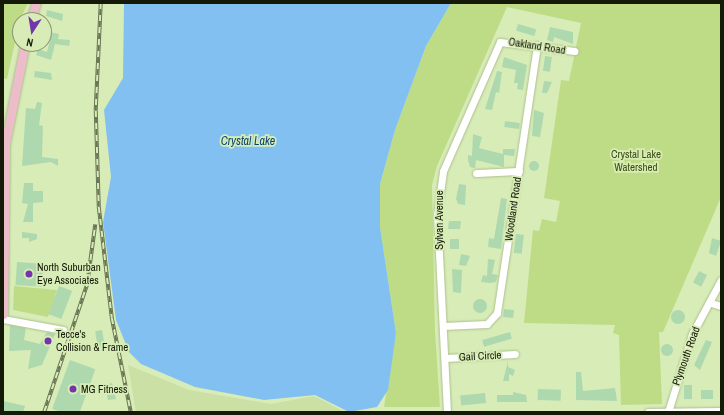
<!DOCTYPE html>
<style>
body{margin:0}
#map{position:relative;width:724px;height:415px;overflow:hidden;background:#d8ecb7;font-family:"Archivo Narrow",sans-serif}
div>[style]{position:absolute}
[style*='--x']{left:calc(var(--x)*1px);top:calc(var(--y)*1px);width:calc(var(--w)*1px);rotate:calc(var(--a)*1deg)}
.built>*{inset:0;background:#cae0a5}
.green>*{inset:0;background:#bedc86}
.water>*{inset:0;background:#82c0f2}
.building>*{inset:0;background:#aed8ae;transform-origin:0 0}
.round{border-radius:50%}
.roads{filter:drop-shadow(0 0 1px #adc08d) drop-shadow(0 0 1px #adc08d)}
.minor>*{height:7px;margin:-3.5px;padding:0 3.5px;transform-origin:3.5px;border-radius:3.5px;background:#fff}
.major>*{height:9px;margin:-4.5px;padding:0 4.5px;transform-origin:4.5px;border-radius:4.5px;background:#ecbdc8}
.rail>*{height:3.5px;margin-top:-1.75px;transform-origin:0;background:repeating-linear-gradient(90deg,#d8ecb7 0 6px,#697554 0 12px);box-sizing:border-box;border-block:1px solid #697554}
.dots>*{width:11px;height:11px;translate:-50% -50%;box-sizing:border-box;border:2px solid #d8ecb7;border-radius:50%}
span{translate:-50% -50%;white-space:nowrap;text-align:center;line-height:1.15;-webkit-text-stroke:3.5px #d8ecb7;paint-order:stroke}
.street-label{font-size:11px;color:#141a07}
.park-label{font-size:11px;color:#3c4e0d}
.poi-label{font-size:11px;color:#141a07}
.left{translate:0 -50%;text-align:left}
.water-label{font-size:12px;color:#08466f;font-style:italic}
.frame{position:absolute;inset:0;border:4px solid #141a07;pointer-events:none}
.north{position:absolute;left:12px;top:12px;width:40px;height:40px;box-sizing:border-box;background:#d8ecb7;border:1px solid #8a9871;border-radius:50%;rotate:192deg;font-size:11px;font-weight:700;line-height:16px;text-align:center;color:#141a07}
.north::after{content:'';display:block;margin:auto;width:14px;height:18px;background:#7235aa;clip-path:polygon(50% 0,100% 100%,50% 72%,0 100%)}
</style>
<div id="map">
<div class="built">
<div style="clip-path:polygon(128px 365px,189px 390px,271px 404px,314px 396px,345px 412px,136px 412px)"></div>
</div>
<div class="green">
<div style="clip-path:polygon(3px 3px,28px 3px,20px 20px,7px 79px,3px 78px)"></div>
<div style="clip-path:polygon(451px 3px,721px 3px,721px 197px,663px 332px,659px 332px,662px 404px,621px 405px,619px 335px,613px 333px,615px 325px,524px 323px,533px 230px,539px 231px,542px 219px,556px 222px,560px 201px,544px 198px,561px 80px,569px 81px,581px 23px,507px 7px,437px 166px,432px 185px,435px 331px,440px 407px,384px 407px,396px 333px,380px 227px,380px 184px,395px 130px,426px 46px)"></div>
<div style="clip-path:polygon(14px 286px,57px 290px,48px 317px,13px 310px)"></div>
</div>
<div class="water">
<div style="clip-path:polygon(124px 3px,451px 3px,426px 46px,395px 130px,380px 184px,380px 227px,396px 333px,388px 390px,377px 407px,349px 412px,315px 395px,264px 400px,195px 387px,141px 364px,129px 352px,116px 320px,103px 222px,111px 177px,104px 110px,123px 78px)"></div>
</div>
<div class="building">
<div style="clip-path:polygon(47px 10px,63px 14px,62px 21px,46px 16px)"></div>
<div style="left:518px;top:24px;width:19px;height:7px;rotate:16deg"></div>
<div style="clip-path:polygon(550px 27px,573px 32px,573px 44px,554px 37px,553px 42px,547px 40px)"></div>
<div style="clip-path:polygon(44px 31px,59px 34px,58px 39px,70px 40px,69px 46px,55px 44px,51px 60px,36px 55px,38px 49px,47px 52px,50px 40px,44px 38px)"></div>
<div style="left:545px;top:56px;width:7px;height:15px;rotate:8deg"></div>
<div style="clip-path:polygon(504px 57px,527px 65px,523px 90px,517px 89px,518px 83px,514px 83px,516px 70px,502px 67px)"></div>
<div style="clip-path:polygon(35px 71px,51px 73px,52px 80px,34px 77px)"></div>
<div style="clip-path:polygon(497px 71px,502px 72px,499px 93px,496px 92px,492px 110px,485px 109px)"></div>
<div style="clip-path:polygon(544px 81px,552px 82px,547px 93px,542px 93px)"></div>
<div style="clip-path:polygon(37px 102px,42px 103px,39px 125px,43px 126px,42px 157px,58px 159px,58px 166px,51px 162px,22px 166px,26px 108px,35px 109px)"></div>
<div style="clip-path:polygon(534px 110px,544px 113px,540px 137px,532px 136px)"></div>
<div style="left:505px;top:121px;width:15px;height:6px;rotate:8deg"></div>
<div style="clip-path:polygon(473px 134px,482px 137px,479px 148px,503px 154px,503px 149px,515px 149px,514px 156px,504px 155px,504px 167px,476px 160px,475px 168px,470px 167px,468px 160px,468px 155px,472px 156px)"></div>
<div class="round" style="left:529px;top:161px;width:10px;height:10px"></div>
<div style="clip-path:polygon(24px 183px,33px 183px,33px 191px,43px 191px,43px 202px,33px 203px,33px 222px,23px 222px,28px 204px,22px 203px)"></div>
<div style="clip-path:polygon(459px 184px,466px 185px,465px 205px,458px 204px,456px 199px)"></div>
<div style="clip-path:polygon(501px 198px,507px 199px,501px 249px,488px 247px,489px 238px,494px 239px)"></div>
<div style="clip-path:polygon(449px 221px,461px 221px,460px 229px,448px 229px)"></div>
<div style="clip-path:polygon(22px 232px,37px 234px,37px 239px,29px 242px,29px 238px,22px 238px)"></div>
<div style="left:516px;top:234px;width:8px;height:19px;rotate:7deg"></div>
<div style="clip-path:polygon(712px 238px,721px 241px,716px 256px,709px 253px)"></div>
<div style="left:450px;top:239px;width:9px;height:10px"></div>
<div style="clip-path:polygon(461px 254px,470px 256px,466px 266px,459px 265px)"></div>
<div style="clip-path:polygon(488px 259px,495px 260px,492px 274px,498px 275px,496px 282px,490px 283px,481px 282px,483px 275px,487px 276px)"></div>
<div style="left:17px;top:262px;width:27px;height:23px;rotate:4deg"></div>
<div style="clip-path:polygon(452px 269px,462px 270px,461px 293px,453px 292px)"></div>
<div style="left:699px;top:271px;width:9px;height:13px;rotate:27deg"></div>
<div style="left:59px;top:286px;width:14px;height:30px;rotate:21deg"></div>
<div class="round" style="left:473px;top:299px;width:14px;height:14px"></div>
<div style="left:504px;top:309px;width:10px;height:8px;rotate:6deg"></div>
<div class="round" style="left:671px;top:310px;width:14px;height:14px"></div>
<div style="clip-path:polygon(10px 325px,26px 328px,24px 340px,40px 344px,47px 332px,55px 334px,42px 365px,28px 369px,31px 350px,9px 351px)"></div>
<div style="left:102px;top:330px;width:17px;height:7px;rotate:80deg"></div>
<div style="left:510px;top:332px;width:7px;height:29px;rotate:74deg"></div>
<div style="clip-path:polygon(706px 340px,712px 342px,700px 370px,694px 365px)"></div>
<div class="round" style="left:661px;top:344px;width:12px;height:12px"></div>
<div style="left:70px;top:360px;width:27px;height:52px;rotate:20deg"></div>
<div style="clip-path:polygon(508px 361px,508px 367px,515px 370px,513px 376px,509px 374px,509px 381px,503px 381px)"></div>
<div style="clip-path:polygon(576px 372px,581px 372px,583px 391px,615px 388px,617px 401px,576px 400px)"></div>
<div style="clip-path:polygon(112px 383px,116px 399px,108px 400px,105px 385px)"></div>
<div style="left:684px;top:385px;width:8px;height:14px"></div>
<div style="left:538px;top:389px;width:23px;height:11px;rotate:2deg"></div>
<div style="left:701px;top:390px;width:12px;height:9px"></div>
<div style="clip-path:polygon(513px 392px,526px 395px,527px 402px,497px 402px,497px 395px,513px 395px)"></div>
<div style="left:485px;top:393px;width:10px;height:25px;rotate:84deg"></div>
<div style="clip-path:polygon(3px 401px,25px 406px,23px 412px,3px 412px)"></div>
</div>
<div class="roads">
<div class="minor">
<div style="--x:476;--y:173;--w:43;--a:-2.7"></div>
<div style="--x:711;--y:303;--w:10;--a:17"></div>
<div style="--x:3;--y:319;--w:61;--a:10.4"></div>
<div style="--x:443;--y:326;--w:44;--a:-2.6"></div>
<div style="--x:487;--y:324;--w:15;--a:-48"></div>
<div style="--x:497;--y:313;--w:271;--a:-81.5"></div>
<div style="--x:445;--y:358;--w:70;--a:-3.3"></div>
<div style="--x:447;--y:412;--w:197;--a:-92.9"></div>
<div style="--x:437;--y:215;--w:44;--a:-82.2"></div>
<div style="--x:443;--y:171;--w:141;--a:-66.2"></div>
<div style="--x:500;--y:42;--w:75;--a:6.9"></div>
<div style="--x:648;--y:412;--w:73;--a:-0.8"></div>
<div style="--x:668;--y:412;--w:82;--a:-72.9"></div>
<div style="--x:692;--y:334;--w:61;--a:-61.8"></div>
</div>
<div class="major">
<div style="--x:31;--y:20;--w:18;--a:-74"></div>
<div style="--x:3;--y:314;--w:170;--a:-89.3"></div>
<div style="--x:5;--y:144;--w:102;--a:-78.7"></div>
</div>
</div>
<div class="rail">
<div style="--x:101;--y:3;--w:108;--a:92.7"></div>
<div style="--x:96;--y:111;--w:96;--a:88.2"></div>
<div style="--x:99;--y:207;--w:112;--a:83.3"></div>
<div style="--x:112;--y:318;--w:96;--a:78.6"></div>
<div style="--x:44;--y:412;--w:135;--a:-71.4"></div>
<div style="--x:87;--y:284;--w:60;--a:-82.3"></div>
</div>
<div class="dots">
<div style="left:29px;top:274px;background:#7235aa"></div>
<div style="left:48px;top:341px;background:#7235aa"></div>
<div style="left:73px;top:389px;background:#7235aa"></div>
</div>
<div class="street-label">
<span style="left:537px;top:46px;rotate:9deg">Oakland Road</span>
<span style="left:513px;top:209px;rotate:-82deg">Woodland Road</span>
<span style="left:439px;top:220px;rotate:-90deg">Sylvan Avenue</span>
<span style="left:480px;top:356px;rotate:-3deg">Gail Circle</span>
<span style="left:686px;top:356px;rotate:-70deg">Plymouth Road</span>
</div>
<div class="park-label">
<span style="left:636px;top:161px">Crystal Lake<br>Watershed</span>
</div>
<div class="poi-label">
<span class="left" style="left:37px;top:274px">North Suburban<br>Eye Associates</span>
<span class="left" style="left:56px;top:341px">Tecce's<br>Collision &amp; Frame</span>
<span class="left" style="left:81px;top:389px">MG Fitness</span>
</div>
<div class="water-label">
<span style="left:248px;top:142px">Crystal Lake</span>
</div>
<div class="frame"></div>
<div class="north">N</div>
</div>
